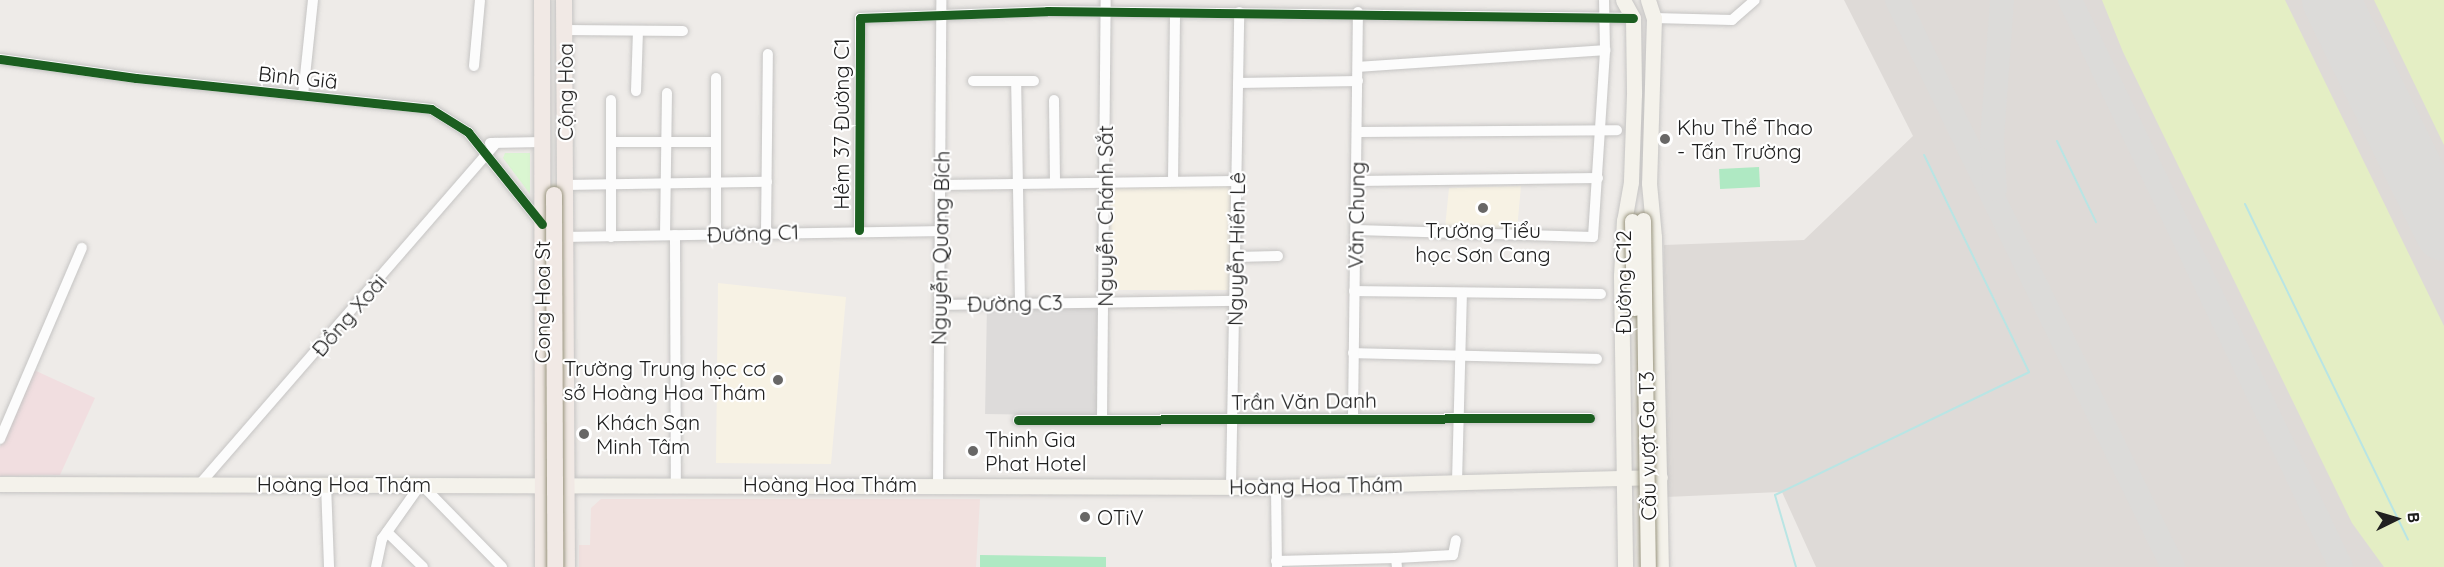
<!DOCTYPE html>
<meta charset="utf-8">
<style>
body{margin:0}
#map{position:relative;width:2444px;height:567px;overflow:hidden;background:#eeebe8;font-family:Quicksand,sans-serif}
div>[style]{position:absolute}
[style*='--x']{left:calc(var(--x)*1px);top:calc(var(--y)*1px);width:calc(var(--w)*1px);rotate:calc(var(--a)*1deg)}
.residential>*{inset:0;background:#dddbda;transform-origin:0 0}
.commercial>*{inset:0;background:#f1dee0}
.education>*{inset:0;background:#f7f2e4;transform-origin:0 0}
.military>*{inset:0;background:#f1e1df}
.airport>*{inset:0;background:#dedad7}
.grass>*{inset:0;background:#e4eec4}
.park>*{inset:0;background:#daf6d1}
.pitch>*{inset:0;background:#afe9c3;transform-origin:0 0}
.stream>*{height:2px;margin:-1px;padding:0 1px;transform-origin:1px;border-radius:1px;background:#b9e5e4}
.taxiway>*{height:24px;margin:-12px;padding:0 12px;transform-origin:12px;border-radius:12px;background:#dcdbd9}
.runway>*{height:58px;margin:-29px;padding:0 29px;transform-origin:29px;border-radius:29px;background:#dcdbd9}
.roads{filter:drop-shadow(0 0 2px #c5c4c3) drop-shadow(0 0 2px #c5c4c3)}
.street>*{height:10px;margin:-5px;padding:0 5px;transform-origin:5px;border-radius:5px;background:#fcfcfc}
.secondary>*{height:15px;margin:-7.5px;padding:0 7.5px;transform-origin:7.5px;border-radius:7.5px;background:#f4f2eb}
.primary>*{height:16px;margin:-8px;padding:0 8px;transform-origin:8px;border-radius:8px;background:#f1e9e5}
.bridges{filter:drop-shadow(0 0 2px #99957f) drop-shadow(0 0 2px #99957f)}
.secondary-bridge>*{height:15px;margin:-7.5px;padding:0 7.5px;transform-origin:7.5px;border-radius:7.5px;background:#f4f2eb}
.primary-bridge>*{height:16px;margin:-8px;padding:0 8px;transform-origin:8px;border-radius:8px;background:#f1e9e5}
.cycleway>*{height:9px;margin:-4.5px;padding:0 4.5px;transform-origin:4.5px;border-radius:4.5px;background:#1b5e20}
.dots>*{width:16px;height:16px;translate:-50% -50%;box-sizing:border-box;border:3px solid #fff;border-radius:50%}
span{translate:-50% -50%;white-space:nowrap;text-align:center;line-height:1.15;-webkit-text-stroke:4.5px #fff;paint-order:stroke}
.street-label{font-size:21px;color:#202020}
.poi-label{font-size:21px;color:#202020}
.left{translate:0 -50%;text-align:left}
.right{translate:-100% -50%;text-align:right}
.north{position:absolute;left:2366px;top:489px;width:60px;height:60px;-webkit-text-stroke:4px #fff;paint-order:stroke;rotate:85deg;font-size:16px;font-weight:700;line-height:24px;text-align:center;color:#202020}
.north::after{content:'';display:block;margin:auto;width:21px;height:27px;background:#202020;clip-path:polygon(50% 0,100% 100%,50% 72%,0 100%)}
</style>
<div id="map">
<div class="residential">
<div style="left:1104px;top:304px;width:112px;height:117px;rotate:91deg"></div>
</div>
<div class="commercial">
<div style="clip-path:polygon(34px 370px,95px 398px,60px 475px,0 476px,0 447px)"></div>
</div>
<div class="education">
<div style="left:1110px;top:184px;width:121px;height:106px"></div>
<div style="clip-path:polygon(1521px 186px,1517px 230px,1445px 228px,1449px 188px)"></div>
<div style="clip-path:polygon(718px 283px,846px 297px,831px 464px,716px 463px)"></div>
</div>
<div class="military">
<div style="clip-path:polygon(601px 499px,980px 499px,976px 567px,579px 567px,579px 545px,590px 545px,591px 508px)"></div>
</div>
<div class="airport">
<div style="clip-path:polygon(1844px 0,2444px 0,2444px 567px,1816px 567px,1782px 492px,1666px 497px,1664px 245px,1804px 240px,1913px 136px)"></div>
</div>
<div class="grass">
<div style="clip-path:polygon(2102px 0,2285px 0,2444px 326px,2444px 567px,2384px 567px,2352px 523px,2123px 52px)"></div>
<div style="clip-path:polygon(2374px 0,2444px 0,2444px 145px)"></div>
</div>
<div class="park">
<div style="clip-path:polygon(505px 153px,530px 153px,530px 194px,503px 158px)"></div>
</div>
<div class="pitch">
<div style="left:1759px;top:167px;width:20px;height:40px;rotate:87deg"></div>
<div style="clip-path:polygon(980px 555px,1106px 557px,1106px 567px,980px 567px)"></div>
</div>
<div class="stream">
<div style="--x:2057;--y:141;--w:90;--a:64.3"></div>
<div style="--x:2245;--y:204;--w:373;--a:64.1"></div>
<div style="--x:1796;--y:567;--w:75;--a:-106.3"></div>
<div style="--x:1775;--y:495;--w:282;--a:-25.8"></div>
<div style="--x:2029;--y:372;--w:241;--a:-115.8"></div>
</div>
<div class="taxiway">
<div style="--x:1897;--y:0;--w:631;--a:64.04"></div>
<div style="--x:2070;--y:0;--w:628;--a:64.45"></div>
<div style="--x:1995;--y:189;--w:50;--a:-93.4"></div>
<div style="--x:1992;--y:139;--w:139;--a:-85.9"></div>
</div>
<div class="runway">
<div style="--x:2331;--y:0;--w:258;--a:64"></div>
</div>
<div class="roads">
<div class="street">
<div style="--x:1654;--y:18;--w:78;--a:1.5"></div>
<div style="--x:1732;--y:20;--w:30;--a:-41"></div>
<div style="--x:564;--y:30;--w:119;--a:0.5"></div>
<div style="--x:0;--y:59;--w:137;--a:8"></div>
<div style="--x:136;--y:78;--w:297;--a:6"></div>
<div style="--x:431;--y:109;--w:44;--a:31.9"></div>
<div style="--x:468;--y:132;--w:118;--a:51.2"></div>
<div style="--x:474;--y:66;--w:66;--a:-84.8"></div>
<div style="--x:1358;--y:67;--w:248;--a:-3.9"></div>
<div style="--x:973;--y:81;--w:43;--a:0"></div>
<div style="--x:1238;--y:83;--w:120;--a:-1"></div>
<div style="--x:636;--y:91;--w:60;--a:-88.1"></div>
<div style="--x:303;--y:95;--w:96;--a:-84"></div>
<div style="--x:1054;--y:100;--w:81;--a:89.3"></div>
<div style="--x:1358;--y:132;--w:259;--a:-0.4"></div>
<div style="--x:611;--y:142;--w:105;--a:0"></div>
<div style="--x:490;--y:143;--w:52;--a:-1.1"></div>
<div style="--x:1173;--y:181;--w:168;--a:-89.3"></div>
<div style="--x:1357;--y:181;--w:241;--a:-0.7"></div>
<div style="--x:565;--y:185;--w:202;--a:-0.9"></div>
<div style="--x:941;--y:185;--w:295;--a:-0.8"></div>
<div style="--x:859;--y:230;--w:212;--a:-89.7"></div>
<div style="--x:860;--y:18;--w:187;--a:-2.1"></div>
<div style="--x:1047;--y:11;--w:586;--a:0.68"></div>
<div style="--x:1356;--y:230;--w:237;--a:1.7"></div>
<div style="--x:1593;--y:237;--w:187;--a:-86.3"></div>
<div style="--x:1605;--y:50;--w:50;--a:-91.1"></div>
<div style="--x:766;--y:233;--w:179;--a:-89.4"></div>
<div style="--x:716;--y:234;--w:156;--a:-90"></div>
<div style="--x:665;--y:235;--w:142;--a:-89.2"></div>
<div style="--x:675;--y:235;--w:249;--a:89.8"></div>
<div style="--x:566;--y:237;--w:375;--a:-0.9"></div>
<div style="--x:611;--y:237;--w:137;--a:-90"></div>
<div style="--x:1235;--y:257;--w:43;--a:-1.3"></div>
<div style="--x:1354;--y:291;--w:247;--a:0.7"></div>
<div style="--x:1020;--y:303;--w:222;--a:-91"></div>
<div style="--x:1016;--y:81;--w:18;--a:0"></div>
<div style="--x:940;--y:305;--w:295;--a:-0.8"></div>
<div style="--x:1353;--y:353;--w:244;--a:1.4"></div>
<div style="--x:1353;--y:417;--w:405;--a:-89.3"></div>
<div style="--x:1102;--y:419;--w:419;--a:-89.5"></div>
<div style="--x:1018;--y:420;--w:572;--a:-0.2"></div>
<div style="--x:0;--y:439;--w:208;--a:-66.8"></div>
<div style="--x:1457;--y:482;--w:189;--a:-88.5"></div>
<div style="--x:326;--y:484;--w:83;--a:87.9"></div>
<div style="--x:938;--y:484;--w:484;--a:-89.6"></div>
<div style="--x:199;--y:485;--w:453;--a:-49"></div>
<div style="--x:1231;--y:486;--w:474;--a:-89"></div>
<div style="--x:1276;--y:487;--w:80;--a:89.3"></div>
<div style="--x:387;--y:532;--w:50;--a:44.2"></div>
<div style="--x:1396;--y:558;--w:57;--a:-3"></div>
<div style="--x:1453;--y:555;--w:15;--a:-79"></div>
<div style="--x:1276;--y:561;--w:120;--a:-1.4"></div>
<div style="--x:1396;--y:558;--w:9;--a:84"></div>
<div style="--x:376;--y:567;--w:29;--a:-78"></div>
<div style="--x:382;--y:539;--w:67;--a:-54.7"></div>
<div style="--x:421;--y:484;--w:116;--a:45.7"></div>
</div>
<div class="secondary">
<div style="--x:1623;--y:0;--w:21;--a:61"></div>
<div style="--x:1633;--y:18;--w:76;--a:89.2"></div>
<div style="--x:1634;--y:94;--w:88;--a:92"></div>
<div style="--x:1631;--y:182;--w:39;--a:100"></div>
<div style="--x:1624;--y:220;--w:56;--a:93.1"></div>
<div style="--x:1621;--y:276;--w:291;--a:89.2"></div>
<div style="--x:1648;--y:0;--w:19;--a:72"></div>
<div style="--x:1654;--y:18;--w:165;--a:91.7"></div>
<div style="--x:1649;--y:183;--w:54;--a:84.7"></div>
<div style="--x:1654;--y:237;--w:330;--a:88.8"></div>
<div style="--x:0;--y:484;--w:1276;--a:0.13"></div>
<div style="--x:1276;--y:487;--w:384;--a:-1.5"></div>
</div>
<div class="primary">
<div style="--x:542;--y:0;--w:567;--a:89.9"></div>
<div style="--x:564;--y:0;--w:567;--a:89.7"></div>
</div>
</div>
<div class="bridges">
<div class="secondary-bridge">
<div style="--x:1643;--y:220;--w:347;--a:89.2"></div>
<div style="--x:1632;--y:221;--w:87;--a:88.7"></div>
</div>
<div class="primary-bridge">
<div style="--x:554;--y:195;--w:372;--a:89.8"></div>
</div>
</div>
<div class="cycleway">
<div style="--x:0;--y:59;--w:137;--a:8"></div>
<div style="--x:136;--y:78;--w:297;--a:6"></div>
<div style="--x:431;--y:109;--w:44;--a:31.9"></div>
<div style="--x:468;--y:132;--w:118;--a:51.2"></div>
<div style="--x:859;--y:230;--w:212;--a:-89.7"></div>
<div style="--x:860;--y:18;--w:187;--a:-2.1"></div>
<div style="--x:1047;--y:11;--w:586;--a:0.68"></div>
<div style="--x:1018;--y:420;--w:572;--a:-0.2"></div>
</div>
<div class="dots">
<div style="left:1665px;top:139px;background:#686766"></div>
<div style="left:1483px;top:208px;background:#686766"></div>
<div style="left:778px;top:380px;background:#686766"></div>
<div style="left:584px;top:434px;background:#686766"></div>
<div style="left:973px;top:451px;background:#686766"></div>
<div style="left:1085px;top:517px;background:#686766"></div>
</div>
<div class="street-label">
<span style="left:298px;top:77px;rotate:6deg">Bình Giã</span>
<span style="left:565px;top:92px;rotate:-90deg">Cộng Hòa</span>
<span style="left:841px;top:124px;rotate:-90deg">Hẻm 37 Đường C1</span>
<span style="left:1356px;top:215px;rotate:-89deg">Văn Chung</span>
<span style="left:1105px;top:216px;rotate:-90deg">Nguyễn Chánh Sắt</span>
<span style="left:753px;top:233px;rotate:-2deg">Đường C1</span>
<span style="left:940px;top:248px;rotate:-89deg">Nguyễn Quang Bích</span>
<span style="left:1236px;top:249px;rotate:-89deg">Nguyễn Hiến Lê</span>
<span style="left:1623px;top:282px;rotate:-90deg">Đường C12</span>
<span style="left:542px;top:302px;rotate:-90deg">Cong Hoa St</span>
<span style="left:1015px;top:303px;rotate:-1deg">Đường C3</span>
<span style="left:349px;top:315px;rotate:-49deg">Đồng Xoài</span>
<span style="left:1304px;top:401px;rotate:-1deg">Trần Văn Danh</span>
<span style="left:1647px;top:446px;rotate:-91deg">Cầu vượt Ga T3</span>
<span style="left:344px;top:484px">Hoàng Hoa Thám</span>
<span style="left:830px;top:484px">Hoàng Hoa Thám</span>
<span style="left:1316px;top:485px;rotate:-1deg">Hoàng Hoa Thám</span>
</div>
<div class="poi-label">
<span class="left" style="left:1677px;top:139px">Khu Thể Thao<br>- Tấn Trường</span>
<span style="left:1483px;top:242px">Trường Tiểu<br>học Sơn Cang</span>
<span class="right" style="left:766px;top:380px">Trường Trung học cơ<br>sở Hoàng Hoa Thám</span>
<span class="left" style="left:596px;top:434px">Khách Sạn<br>Minh Tâm</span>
<span class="left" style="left:985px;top:451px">Thinh Gia<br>Phat Hotel</span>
<span class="left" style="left:1097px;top:517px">OTiV</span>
</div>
<div class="north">B</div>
</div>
